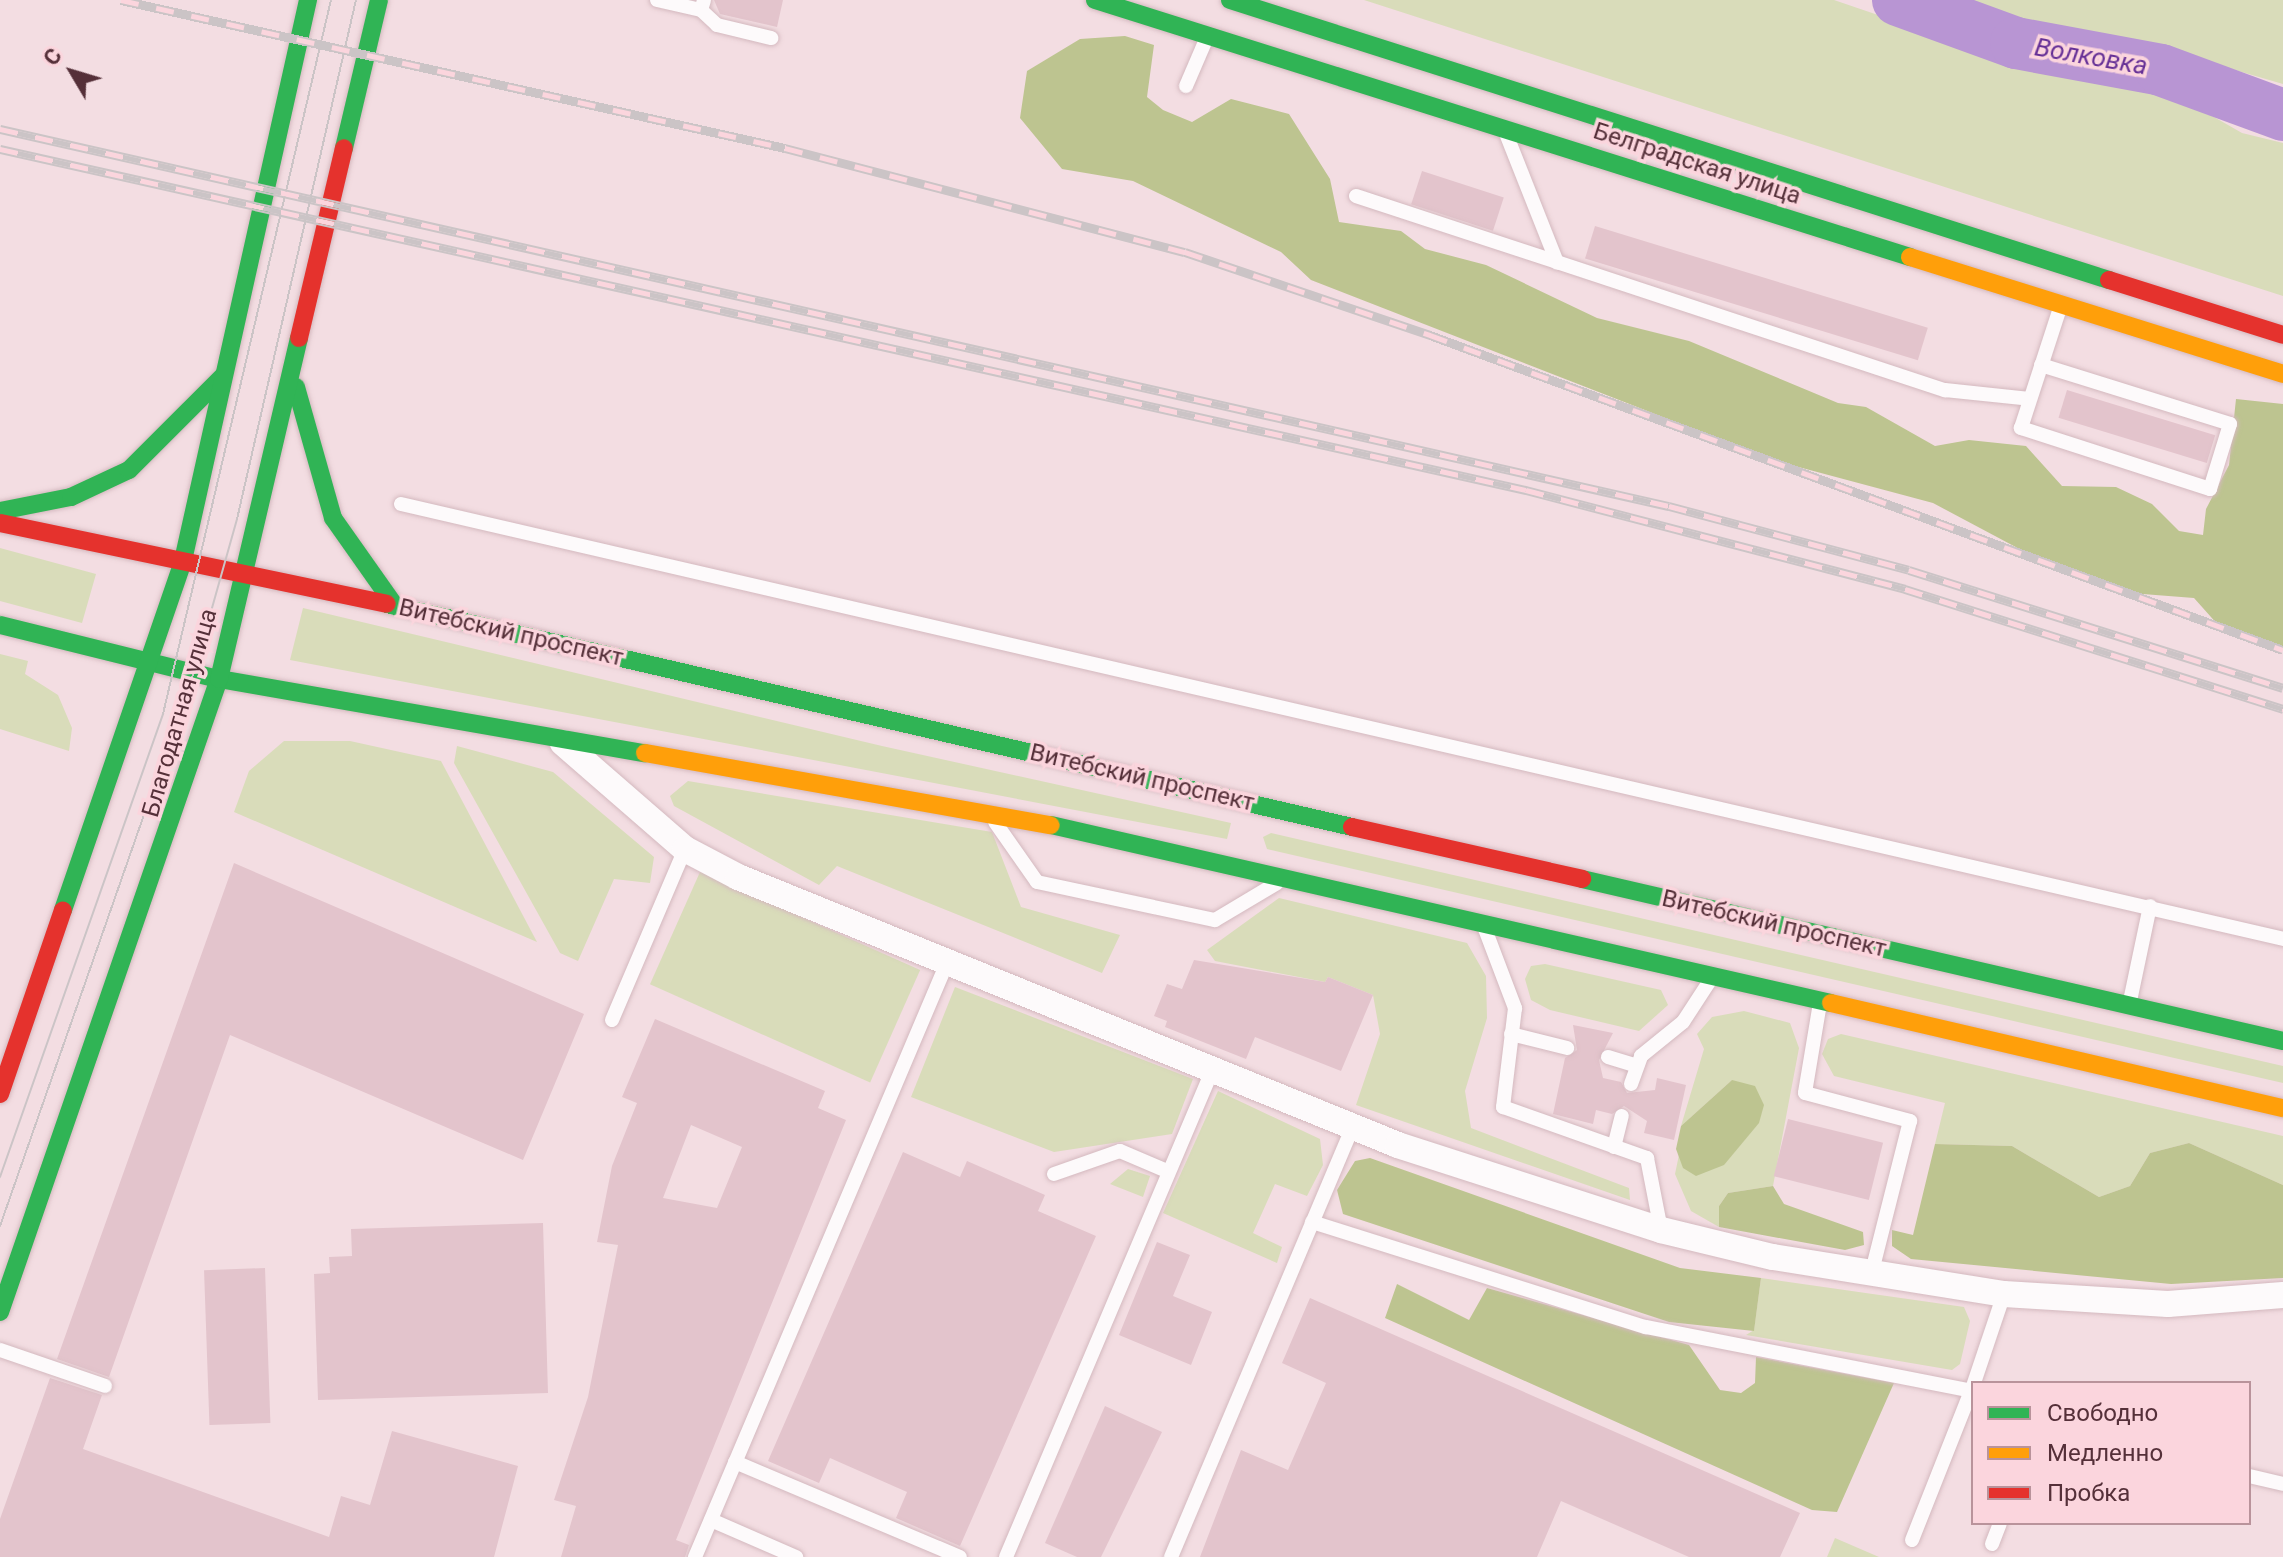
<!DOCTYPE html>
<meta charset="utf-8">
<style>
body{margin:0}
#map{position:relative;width:2283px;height:1557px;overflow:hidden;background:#f3dde2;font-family:Roboto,sans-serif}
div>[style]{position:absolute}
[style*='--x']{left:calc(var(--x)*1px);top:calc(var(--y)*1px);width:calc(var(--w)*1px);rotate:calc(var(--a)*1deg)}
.green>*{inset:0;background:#d9dcba;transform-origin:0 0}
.forest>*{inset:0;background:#bdc490}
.river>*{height:52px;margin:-26px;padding:0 26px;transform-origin:26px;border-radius:26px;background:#b895d3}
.building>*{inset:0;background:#e3c4cc;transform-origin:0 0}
.roads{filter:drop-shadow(0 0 2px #d4b9bf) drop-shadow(0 0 2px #d4b9bf)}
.lane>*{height:14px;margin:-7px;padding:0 7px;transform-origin:7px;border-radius:7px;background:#fdfafb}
.street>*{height:26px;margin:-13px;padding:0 13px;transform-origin:13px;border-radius:13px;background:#fdfafb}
.fast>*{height:18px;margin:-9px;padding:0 9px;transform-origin:9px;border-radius:9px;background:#30b455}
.slow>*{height:18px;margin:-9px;padding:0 9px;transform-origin:9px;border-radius:9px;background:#ff9f0a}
.jam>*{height:18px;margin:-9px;padding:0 9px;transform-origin:9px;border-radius:9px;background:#e5322d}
.tram>*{height:2px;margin:-1px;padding:0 1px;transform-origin:1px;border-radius:1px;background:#cbc4c6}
.rail>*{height:9px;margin-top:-4.5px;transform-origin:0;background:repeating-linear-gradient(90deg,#fbd5dd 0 18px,#cbc4c6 0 36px);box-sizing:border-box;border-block:2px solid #cbc4c6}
span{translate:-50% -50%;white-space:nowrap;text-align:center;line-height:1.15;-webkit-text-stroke:7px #fbd5dd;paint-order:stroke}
.street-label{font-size:24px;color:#553039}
.water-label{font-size:26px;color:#663096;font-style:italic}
.legend{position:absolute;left:1971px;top:1381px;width:280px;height:144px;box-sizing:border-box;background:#fbd5dd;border:2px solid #b9939b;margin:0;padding:10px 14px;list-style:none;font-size:24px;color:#553039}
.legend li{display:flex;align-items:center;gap:16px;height:40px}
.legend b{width:40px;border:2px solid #b9939b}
.north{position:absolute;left:32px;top:32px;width:80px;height:80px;-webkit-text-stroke:6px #fbd5dd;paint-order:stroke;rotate:308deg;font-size:22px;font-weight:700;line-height:32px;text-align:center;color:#553039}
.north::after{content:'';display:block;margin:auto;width:28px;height:36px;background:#553039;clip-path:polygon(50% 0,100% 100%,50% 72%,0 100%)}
</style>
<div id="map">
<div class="green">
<div style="clip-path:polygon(1364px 0,1834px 0,2051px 74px,2179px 97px,2242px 133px,2283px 143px,2283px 296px)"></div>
<div style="clip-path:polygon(1955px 0,2283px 0,2283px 84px,2135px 41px,2024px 27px)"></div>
<div style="clip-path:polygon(0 548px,96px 574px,82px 623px,0 601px)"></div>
<div style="clip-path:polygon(303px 608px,882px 746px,1231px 823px,1227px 839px,290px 660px)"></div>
<div style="clip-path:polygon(0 654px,28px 661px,25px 674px,58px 695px,72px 728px,69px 751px,0 729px)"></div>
<div style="clip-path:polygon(284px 741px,350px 741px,441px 761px,537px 942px,234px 812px,249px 771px)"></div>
<div style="clip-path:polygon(457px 746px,553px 772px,654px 857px,650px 883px,614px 879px,578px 961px,560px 953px,454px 763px)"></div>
<div style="clip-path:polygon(688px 781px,992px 832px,1021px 907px,1120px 935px,1102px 973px,837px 866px,819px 885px,674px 806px,670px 796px)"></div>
<div style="clip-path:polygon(1271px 833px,2283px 1066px,2283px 1083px,1267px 849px,1263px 837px)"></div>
<div style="left:700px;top:872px;width:241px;height:123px;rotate:24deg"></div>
<div style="clip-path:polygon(1279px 898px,1467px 943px,1486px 976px,1487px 1018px,1465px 1091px,1471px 1128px,1629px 1188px,1630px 1200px,1356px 1105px,1380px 1034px,1373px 995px,1328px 977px,1325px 982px,1215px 961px,1207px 950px)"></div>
<div style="clip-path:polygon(1545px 964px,1661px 990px,1668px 1005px,1639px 1031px,1550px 1010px,1531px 1000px,1525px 979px,1531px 966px)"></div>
<div style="clip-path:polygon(955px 987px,1193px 1079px,1172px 1134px,1054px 1152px,911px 1097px)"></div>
<div style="clip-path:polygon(1744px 1011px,1790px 1023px,1799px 1048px,1773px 1186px,1728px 1193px,1719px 1206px,1719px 1227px,1691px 1211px,1675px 1174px,1680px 1150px,1732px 1080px,1681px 1126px,1704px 1049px,1697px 1034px,1712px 1017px)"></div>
<div style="clip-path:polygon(1841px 1034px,2283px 1136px,2283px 1185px,2189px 1143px,2150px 1153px,2130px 1186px,2099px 1197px,2012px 1146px,1935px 1144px,1945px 1103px,1834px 1076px,1822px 1054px,1828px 1039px)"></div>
<div style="clip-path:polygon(1218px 1091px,1320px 1139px,1323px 1165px,1307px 1196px,1275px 1184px,1253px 1233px,1282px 1247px,1277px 1263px,1163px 1213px)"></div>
<div style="clip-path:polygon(1128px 1169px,1150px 1176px,1143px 1197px,1110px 1184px)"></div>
<div style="clip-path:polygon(1761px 1278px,1964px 1307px,1970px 1321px,1960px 1364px,1952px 1370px,1746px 1335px,1754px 1330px)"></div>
<div style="clip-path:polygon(1835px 1538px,1879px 1557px,1827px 1557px)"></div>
</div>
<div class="forest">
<div style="clip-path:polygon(1125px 36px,1154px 45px,1147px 97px,1163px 110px,1192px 122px,1231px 99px,1289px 114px,1330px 179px,1339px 222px,1401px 231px,1425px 249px,1486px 265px,1597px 318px,1689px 341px,1838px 403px,1866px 407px,1935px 446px,1969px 440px,2026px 446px,2062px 486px,2116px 487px,2152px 504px,2179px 531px,2203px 535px,2206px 509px,2229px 465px,2236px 399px,2283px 404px,2283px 649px,2219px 626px,2194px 598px,2130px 593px,2068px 575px,1933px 503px,1776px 461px,1311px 280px,1281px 252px,1133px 181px,1062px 169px,1020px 118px,1027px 71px,1080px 39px)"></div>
<div style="clip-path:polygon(1732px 1080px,1755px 1086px,1764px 1105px,1759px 1123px,1724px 1165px,1696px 1176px,1683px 1168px,1676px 1149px,1681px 1126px)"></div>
<div style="clip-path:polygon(2189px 1143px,2283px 1185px,2283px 1278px,2171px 1284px,1911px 1259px,1892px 1246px,1892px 1230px,1913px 1235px,1935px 1144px,2012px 1146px,2099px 1197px,2130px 1186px,2150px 1153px)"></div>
<div style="clip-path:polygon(1370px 1158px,1680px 1268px,1761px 1278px,1754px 1331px,1669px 1322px,1343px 1214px,1337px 1190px,1355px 1161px)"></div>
<div style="clip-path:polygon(1773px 1186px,1784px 1204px,1863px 1232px,1864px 1245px,1845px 1250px,1719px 1227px,1719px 1206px,1728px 1193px)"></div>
<div style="clip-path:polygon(1397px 1284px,1469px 1320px,1487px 1288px,1689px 1345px,1720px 1390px,1741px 1393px,1755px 1383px,1756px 1357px,1894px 1383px,1837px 1512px,1812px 1510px,1385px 1318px)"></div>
</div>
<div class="river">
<div style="--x:1898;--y:0;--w:126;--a:20"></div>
<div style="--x:2016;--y:43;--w:147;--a:10.5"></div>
<div style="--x:2161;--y:70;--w:130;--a:20.2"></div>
</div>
<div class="building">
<div style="clip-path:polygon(714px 0,783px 0,777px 27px,720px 14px)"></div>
<div style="left:1422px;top:171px;width:86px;height:35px;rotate:18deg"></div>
<div style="left:1595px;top:226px;width:348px;height:34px;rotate:17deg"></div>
<div style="left:2067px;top:390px;width:155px;height:29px;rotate:17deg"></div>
<div style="clip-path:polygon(234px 863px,584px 1014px,523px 1160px,230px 1035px,109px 1377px,57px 1359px)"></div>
<div style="clip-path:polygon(1194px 960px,1325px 982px,1328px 977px,1373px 995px,1341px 1071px,1255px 1037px,1246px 1059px,1165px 1027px,1167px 1021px,1154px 1016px,1167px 984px,1182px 989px)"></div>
<div style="clip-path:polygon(evenodd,655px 1019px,825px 1091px,818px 1108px,846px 1120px,676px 1540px,689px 1545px,685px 1557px,561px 1557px,576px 1506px,554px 1500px,588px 1397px,618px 1245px,597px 1242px,612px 1166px,637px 1103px,622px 1097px,655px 1019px,691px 1125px,742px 1147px,717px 1208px,663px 1198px,691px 1125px)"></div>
<div style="clip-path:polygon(1573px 1025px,1613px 1033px,1599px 1060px,1603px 1078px,1621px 1082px,1627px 1093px,1655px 1090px,1657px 1078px,1686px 1085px,1674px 1140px,1644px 1133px,1647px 1121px,1624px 1106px,1612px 1114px,1596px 1110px,1593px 1124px,1553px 1114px,1565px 1058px,1577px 1050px)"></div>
<div style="left:1788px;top:1119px;width:98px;height:59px;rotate:14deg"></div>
<div style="clip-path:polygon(903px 1152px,960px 1177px,967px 1161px,1045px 1195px,1038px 1211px,1096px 1236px,960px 1546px,896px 1518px,907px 1492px,830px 1458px,819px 1483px,768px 1461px)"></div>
<div style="clip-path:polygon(543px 1223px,548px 1393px,318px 1400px,314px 1274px,330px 1273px,329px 1257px,352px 1256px,351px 1229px)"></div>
<div style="clip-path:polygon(1157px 1242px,1190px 1255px,1173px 1296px,1212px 1312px,1191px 1365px,1119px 1335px)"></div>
<div style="left:265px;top:1268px;width:155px;height:61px;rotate:88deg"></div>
<div style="clip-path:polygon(1310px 1298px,1800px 1513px,1780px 1557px,1689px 1557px,1561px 1501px,1537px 1557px,1200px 1557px,1241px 1450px,1288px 1470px,1326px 1383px,1282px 1363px)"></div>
<div style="clip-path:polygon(50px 1378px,102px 1395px,83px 1449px,329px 1537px,341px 1496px,370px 1505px,392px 1431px,518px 1466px,494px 1557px,0 1557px,0 1519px)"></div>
<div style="clip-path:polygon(1105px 1406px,1162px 1432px,1101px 1557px,1077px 1557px,1045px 1543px)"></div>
</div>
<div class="roads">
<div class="lane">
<div style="--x:657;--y:0;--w:45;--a:12.8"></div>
<div style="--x:701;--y:10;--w:10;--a:-73"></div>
<div style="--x:701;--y:10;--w:22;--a:43"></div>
<div style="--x:717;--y:25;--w:56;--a:13.5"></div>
<div style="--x:1186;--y:86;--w:56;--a:-66.7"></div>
<div style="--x:1507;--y:136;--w:136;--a:68.4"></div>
<div style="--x:1557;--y:262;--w:409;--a:18.3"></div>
<div style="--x:1945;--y:390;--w:85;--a:6"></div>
<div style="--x:1356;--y:196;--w:212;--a:18.2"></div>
<div style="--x:2041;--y:365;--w:198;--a:17.3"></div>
<div style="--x:2230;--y:424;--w:68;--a:107.1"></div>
<div style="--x:2210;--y:489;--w:199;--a:-162.1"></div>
<div style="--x:2021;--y:428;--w:129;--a:-72"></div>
<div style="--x:401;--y:504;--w:1932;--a:13.01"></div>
<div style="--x:995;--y:822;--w:73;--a:55"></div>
<div style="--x:1037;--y:882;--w:182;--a:12.1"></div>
<div style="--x:1215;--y:920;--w:72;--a:-30.8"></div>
<div style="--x:1485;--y:929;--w:85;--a:69.2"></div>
<div style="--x:1515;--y:1008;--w:100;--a:96.9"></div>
<div style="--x:1503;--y:1107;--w:153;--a:19.5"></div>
<div style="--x:1647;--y:1158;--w:73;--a:79"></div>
<div style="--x:2130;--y:1001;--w:97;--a:-78.1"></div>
<div style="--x:1820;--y:1003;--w:91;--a:99.5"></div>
<div style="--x:1805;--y:1093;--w:109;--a:14.9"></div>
<div style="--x:1910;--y:1121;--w:159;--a:104.2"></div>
<div style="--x:612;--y:1020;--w:186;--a:-66.9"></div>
<div style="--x:1511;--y:1034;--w:58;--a:14"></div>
<div style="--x:1608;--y:1057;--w:30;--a:17"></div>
<div style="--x:1631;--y:1084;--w:30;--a:-70"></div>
<div style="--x:1641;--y:1056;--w:54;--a:-39"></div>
<div style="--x:1683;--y:1022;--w:51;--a:-56.9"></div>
<div style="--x:1614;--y:1147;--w:32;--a:-76"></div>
<div style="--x:1054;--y:1174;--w:70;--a:-19.2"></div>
<div style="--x:1120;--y:1151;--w:51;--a:23.1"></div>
<div style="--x:1312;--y:1222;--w:350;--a:17.5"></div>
<div style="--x:1646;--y:1327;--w:333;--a:11.1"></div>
<div style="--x:0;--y:1350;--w:111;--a:18.9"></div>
<div style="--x:1974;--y:1383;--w:94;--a:-71.4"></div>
<div style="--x:735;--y:1462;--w:244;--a:22.9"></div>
<div style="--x:2249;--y:1476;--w:35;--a:13"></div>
<div style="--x:711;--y:1520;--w:93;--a:23.5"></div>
<div style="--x:1912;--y:1540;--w:166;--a:-68.4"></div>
<div style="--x:1992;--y:1544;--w:22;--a:-69"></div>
<div style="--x:695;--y:1557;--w:643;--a:-67.02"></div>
<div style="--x:1006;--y:1557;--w:528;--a:-67.03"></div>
<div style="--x:1171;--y:1557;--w:467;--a:-67.1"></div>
</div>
<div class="street">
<div style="--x:563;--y:743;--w:162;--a:41"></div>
<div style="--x:685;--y:849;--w:60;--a:27.8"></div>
<div style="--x:738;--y:877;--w:712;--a:22.1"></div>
<div style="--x:1398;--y:1145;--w:276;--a:17.9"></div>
<div style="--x:1661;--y:1230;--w:115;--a:13.6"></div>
<div style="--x:1773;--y:1257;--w:234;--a:9.1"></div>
<div style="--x:2004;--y:1294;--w:164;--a:3.5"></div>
<div style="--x:2168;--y:1304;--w:115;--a:-4.5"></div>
</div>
<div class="fast">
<div style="--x:1095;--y:0;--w:855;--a:17.5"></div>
<div style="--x:1230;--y:0;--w:923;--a:17.67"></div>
<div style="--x:344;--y:148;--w:152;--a:-76.7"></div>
<div style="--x:296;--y:387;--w:136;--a:74.2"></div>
<div style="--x:333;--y:518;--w:108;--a:54.8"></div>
<div style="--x:0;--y:511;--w:72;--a:-11.2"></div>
<div style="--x:71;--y:497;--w:64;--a:-25"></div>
<div style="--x:129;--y:470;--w:133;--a:-45"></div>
<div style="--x:387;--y:604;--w:990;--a:13.01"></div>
<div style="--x:0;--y:625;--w:226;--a:13.9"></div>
<div style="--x:219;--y:679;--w:432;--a:9.9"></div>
<div style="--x:1051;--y:825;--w:800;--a:12.86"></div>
<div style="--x:1582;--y:879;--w:719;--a:13.01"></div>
<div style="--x:63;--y:910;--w:365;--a:-71"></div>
<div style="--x:182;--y:565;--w:579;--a:-77.43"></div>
<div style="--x:0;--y:1312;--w:670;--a:-70.92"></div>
<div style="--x:219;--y:679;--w:350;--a:-76.8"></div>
</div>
<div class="slow">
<div style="--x:1910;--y:257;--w:391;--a:17.4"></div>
<div style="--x:645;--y:753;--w:412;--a:10.1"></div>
<div style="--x:1831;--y:1003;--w:464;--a:13.1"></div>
</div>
<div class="jam">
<div style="--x:2109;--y:280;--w:182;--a:17.5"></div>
<div style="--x:299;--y:338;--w:195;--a:-76.7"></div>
<div style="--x:0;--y:523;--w:395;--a:11.8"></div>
<div style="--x:1352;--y:827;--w:236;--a:12.7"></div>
<div style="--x:0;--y:1094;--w:194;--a:-71.1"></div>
</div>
</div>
<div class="tram">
<div style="--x:0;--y:1177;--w:491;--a:-70.6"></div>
<div style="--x:163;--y:714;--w:733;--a:-76.76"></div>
<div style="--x:0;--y:1226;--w:587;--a:-70.7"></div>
<div style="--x:194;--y:672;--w:159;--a:-74.3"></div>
<div style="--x:237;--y:519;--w:532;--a:-77.09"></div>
</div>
<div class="rail">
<div style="--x:121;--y:0;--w:680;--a:12.57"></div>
<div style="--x:785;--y:148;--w:413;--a:14.6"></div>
<div style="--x:1185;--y:252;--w:259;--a:18.7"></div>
<div style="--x:1430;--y:335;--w:909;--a:20.27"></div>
<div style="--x:0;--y:129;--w:1711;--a:12.73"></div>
<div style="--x:1669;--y:506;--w:248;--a:14.9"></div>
<div style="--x:1909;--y:570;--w:392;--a:17.5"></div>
<div style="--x:0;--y:149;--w:1564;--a:12.6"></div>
<div style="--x:1526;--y:490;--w:392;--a:14.6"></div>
<div style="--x:1905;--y:589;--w:397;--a:17.6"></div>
</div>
<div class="street-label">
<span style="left:1697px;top:164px;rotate:18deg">Белградская улица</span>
<span style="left:511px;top:633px;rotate:13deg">Витебский проспект</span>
<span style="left:180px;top:713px;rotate:-74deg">Благодатная улица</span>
<span style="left:1142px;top:778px;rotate:13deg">Витебский проспект</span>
<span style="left:1774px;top:924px;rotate:13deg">Витебский проспект</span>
</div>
<div class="water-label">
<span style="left:2091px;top:57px;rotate:10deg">Волковка</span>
</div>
<ul class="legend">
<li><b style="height:10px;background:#30b455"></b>Свободно</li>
<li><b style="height:10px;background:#ff9f0a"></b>Медленно</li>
<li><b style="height:10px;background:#e5322d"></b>Пробка</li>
</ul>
<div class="north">С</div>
</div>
